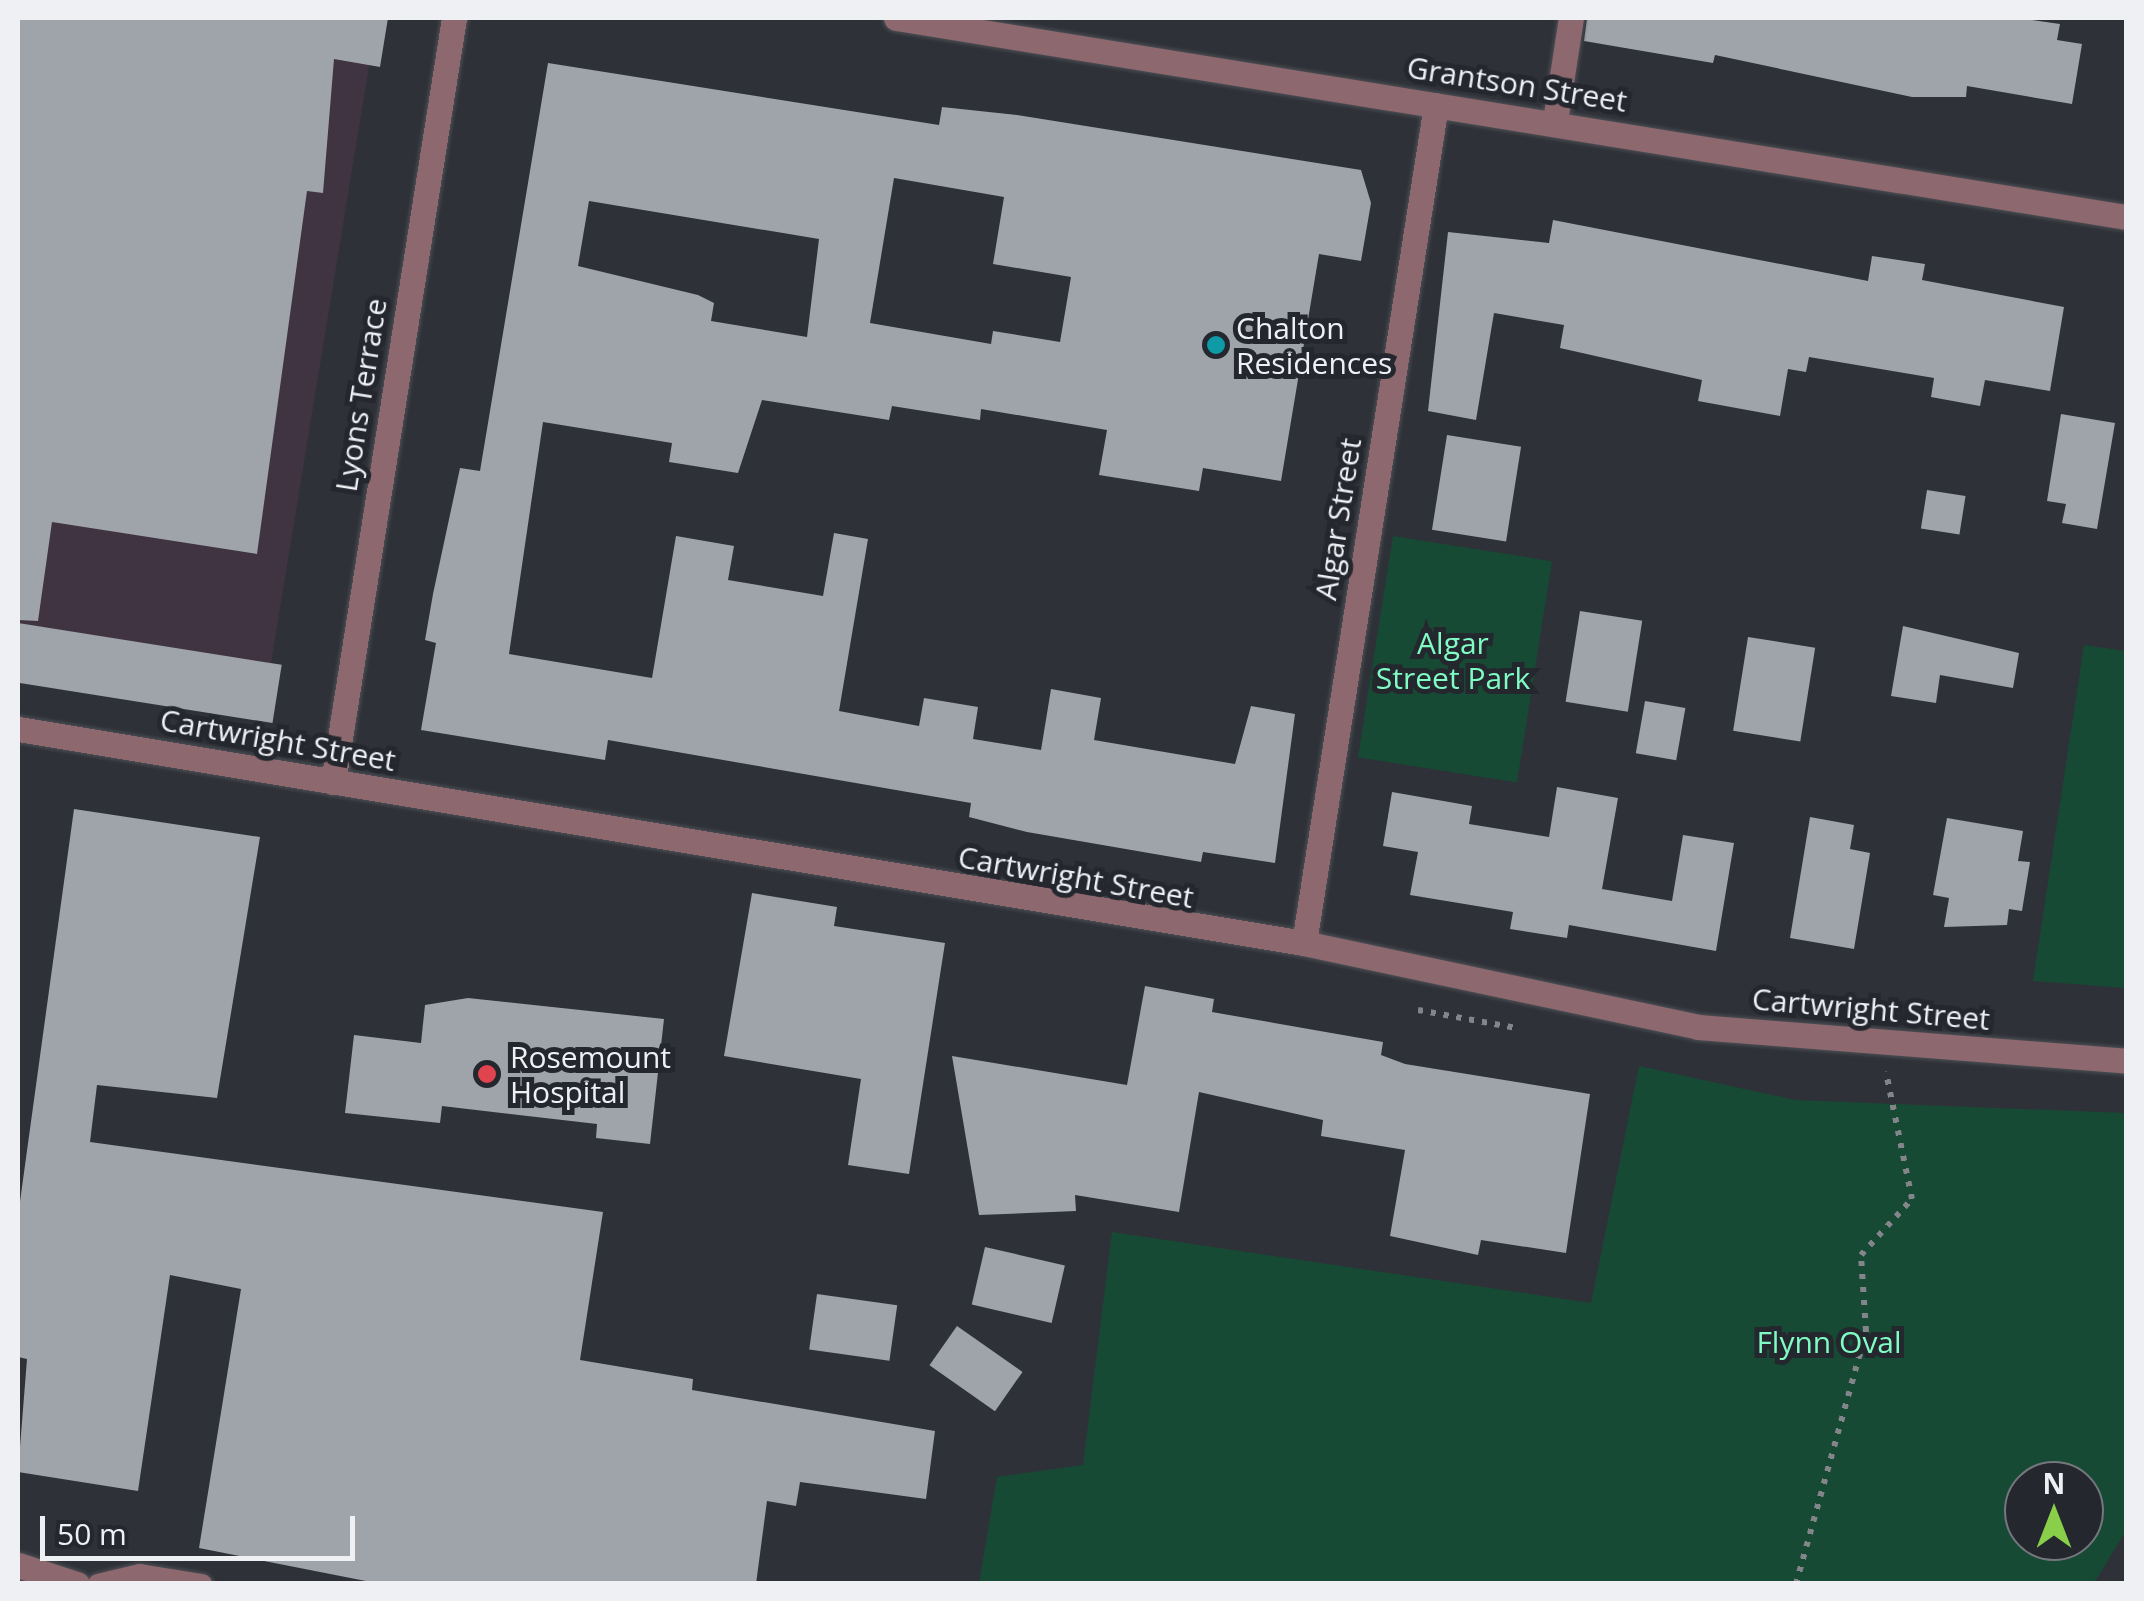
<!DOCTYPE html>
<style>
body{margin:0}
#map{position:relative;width:2144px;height:1601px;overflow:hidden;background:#2e3137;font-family:"Open Sans",sans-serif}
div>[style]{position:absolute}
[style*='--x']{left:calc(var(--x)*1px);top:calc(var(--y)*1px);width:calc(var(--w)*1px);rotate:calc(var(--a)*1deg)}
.commercial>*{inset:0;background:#403442}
.green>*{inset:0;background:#174a35;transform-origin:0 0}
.building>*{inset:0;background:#9fa3aa;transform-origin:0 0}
.path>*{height:6px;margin-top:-3px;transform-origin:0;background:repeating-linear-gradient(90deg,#83858a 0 5px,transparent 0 13px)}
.roads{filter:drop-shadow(0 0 2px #4d5055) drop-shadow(0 0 2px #4d5055)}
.lane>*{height:20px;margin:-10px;padding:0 10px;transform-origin:10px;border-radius:10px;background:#8d686f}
.street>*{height:25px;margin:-12.5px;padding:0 12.5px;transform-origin:12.5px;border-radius:12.5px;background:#8d686f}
.dots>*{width:28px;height:28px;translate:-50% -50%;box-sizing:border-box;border:5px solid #24272d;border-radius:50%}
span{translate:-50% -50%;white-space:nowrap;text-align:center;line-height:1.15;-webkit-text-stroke:10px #24272d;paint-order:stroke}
.street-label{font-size:30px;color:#eef0f4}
.poi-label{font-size:30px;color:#eef0f4}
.left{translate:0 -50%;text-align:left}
.park-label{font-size:30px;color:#7ffbc4}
.frame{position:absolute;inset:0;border:20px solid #eef0f4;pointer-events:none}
.north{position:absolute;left:2004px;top:1461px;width:100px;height:100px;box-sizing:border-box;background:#24272d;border:2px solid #75777d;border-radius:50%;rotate:0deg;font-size:28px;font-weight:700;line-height:40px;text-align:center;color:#eef0f4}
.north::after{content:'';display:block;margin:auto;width:35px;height:45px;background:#89cf49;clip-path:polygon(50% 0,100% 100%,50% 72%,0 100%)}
.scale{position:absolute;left:40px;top:1516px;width:315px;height:45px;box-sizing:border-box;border:5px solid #eef0f4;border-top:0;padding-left:12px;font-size:30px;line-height:35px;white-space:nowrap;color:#eef0f4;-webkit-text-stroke:8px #24272d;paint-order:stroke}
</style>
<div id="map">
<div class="commercial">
<div style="clip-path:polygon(18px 18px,377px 18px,262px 718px,18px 680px)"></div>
</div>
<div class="green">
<div style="left:1393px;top:536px;width:161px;height:224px;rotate:9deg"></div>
<div style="clip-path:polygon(2084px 645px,2126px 651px,2126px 988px,2033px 981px)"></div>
<div style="clip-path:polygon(evenodd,1639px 1066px,1795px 1100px,2126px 1113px,2126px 1531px,2094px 1583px,979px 1583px,997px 1477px,1083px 1465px,1112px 1232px,1591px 1303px,1639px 1066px,2024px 1481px,2084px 1481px,2084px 1541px,2024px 1541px,2024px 1481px)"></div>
</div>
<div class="building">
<div style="clip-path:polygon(18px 18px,388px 18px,380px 67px,334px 59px,323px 193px,307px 191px,257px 554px,52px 522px,38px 621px,18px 620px)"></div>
<div style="clip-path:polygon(1587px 18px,2018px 18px,2060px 24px,2057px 40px,2082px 44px,2072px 104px,1967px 86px,1966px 97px,1912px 97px,1715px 55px,1713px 63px,1584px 41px)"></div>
<div style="clip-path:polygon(evenodd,548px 63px,939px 125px,942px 107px,1017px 115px,1361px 170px,1371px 203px,1361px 261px,1319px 254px,1281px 481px,1203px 468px,1199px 491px,1099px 475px,1107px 430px,981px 409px,980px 420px,892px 406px,889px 420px,762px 400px,738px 473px,669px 462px,672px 443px,543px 422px,509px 654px,652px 678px,676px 536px,734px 546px,728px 580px,823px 596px,834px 533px,868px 539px,839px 711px,919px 726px,924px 698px,978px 707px,973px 739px,1041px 750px,1051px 689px,1101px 698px,1094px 740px,1235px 764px,1251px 706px,1295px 714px,1275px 863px,1203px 852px,1201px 862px,1027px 832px,969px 817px,971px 803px,608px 740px,605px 760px,421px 730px,436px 643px,425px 640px,433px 594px,460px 468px,480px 471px,548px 63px,894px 178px,1004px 197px,993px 264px,1071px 277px,1060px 342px,993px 331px,991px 344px,870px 323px,894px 178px,548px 63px,589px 201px,819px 239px,807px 337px,711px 321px,714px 303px,698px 295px,578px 266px,589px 201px)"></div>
<div style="clip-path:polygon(1553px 220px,1868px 281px,1872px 256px,1925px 264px,1922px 280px,2064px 307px,2050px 391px,1985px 380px,1980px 406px,1931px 397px,1934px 378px,1809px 357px,1806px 372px,1788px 369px,1780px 416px,1698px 401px,1702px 380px,1560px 348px,1564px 325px,1494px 313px,1476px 420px,1428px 411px,1448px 232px,1549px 243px)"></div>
<div style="clip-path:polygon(2061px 414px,2115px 423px,2097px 529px,2062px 523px,2066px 504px,2047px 501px)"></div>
<div style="left:1447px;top:435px;width:75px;height:96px;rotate:9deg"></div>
<div style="left:1927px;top:490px;width:39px;height:39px;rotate:9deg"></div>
<div style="left:1580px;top:611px;width:63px;height:92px;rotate:9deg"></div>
<div style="left:18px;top:623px;width:267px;height:59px;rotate:9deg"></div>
<div style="clip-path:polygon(1903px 626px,2019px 653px,2013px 688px,1940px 675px,1936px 703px,1891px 696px)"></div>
<div style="left:1748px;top:637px;width:68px;height:95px;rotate:9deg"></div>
<div style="left:1645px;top:701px;width:41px;height:53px;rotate:10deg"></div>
<div style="clip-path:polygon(1557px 787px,1618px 798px,1602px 889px,1672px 901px,1683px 835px,1734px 843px,1716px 951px,1569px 925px,1567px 938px,1510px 929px,1513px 912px,1410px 895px,1418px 852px,1383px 846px,1392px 792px,1472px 806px,1469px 824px,1549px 837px)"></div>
<div style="clip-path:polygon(74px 809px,260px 837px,217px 1098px,97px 1085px,90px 1142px,603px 1212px,580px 1360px,693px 1379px,692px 1390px,935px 1431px,926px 1499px,800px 1482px,796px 1506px,767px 1501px,756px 1584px,381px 1584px,199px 1548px,241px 1289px,170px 1275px,138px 1491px,18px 1472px,27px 1359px,18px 1357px,18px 1216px)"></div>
<div style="clip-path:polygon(1810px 817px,1854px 825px,1850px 849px,1870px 853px,1854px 949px,1790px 938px)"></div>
<div style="clip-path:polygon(1947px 818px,2023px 831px,2018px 861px,2030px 862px,2022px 911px,2009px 909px,2007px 925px,1944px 927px,1949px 898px,1933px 895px)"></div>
<div style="clip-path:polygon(752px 893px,837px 907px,834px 926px,945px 943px,909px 1174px,848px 1165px,861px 1079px,724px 1056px)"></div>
<div style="clip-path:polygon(1145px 986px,1214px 999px,1212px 1012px,1383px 1042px,1381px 1055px,1405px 1064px,1590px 1094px,1566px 1253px,1481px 1240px,1478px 1255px,1390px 1236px,1405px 1150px,1321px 1136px,1323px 1120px,1199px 1092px,1179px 1212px,1075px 1195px,1076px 1211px,979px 1215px,952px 1056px,1127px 1085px)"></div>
<div style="clip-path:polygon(468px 998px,664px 1019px,650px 1144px,596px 1138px,597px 1124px,442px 1106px,440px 1123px,345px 1113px,354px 1035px,421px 1043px,425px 1005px)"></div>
<div style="left:985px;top:1247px;width:82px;height:59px;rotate:13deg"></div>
<div style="left:817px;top:1294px;width:81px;height:56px;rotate:8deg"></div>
<div style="left:957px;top:1326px;width:80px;height:48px;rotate:35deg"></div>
</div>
<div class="path">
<div style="--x:1418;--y:1010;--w:100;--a:10.4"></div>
<div style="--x:1796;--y:1584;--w:263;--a:-74.5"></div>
<div style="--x:1866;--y:1331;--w:76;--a:-93.8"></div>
<div style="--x:1861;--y:1255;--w:76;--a:-47.7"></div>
<div style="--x:1912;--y:1199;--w:130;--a:-101.6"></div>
</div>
<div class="roads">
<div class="lane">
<div style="--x:98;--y:1584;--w:43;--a:-13.4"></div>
<div style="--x:140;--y:1574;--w:63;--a:9.2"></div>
</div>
<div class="street">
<div style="--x:896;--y:18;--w:1246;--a:9.19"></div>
<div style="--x:1555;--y:121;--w:104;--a:-81.2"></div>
<div style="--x:18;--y:729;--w:1304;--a:9.45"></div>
<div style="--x:1304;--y:943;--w:403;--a:12"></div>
<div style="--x:1698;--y:1027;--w:429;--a:4.5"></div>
<div style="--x:333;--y:782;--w:774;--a:-81"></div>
<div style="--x:1304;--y:943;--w:848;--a:-81.05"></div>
<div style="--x:18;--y:1565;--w:62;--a:17.9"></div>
</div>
</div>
<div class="dots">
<div style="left:1216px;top:345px;background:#0f9aa8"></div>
<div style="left:487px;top:1074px;background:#e0444e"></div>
</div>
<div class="street-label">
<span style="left:1517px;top:84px;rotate:9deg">Grantson Street</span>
<span style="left:361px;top:395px;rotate:-81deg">Lyons Terrace</span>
<span style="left:1338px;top:519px;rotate:-81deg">Algar Street</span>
<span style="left:278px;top:740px;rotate:10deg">Cartwright Street</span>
<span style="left:1076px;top:877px;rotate:10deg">Cartwright Street</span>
<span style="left:1871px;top:1009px;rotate:5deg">Cartwright Street</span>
</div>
<div class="poi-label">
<span class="left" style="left:1236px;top:345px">Chalton<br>Residences</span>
<span class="left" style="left:510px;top:1074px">Rosemount<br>Hospital</span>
</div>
<div class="park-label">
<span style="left:1453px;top:660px">Algar<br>Street Park</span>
<span style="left:1829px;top:1342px">Flynn Oval</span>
</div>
<div class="frame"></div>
<div class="north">N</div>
<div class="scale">50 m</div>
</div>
